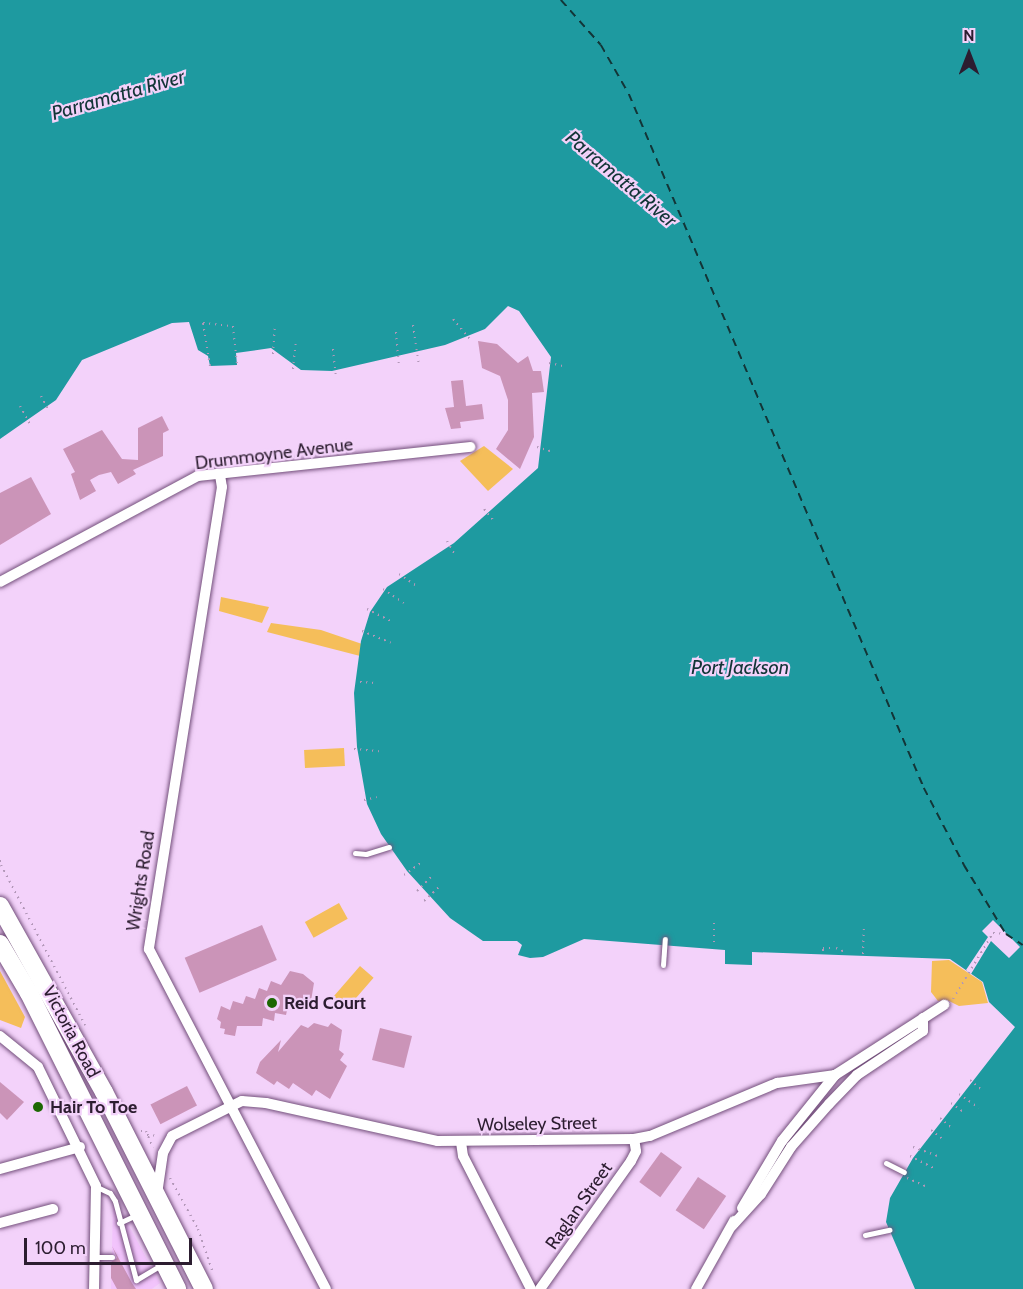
<!DOCTYPE html>
<style>
body{margin:0}
#map{position:relative;width:1023px;height:1289px;overflow:hidden;background:#f3d2fa;font-family:Cabin,sans-serif}
div>[style]{position:absolute}
[style*='--x']{left:calc(var(--x)*1px);top:calc(var(--y)*1px);width:calc(var(--w)*1px);rotate:calc(var(--a)*1deg)}
.built>*{inset:0;background:#f2c4fc}
.green>*{inset:0;background:#f5be5a;transform-origin:0 0}
.water>*{inset:0;background:#1e9aa0}
.pier>*{inset:0;background:#f3d2fa}
.ferry>*{height:1.5px;margin-top:-0.75px;transform-origin:0;background:repeating-linear-gradient(90deg,#123537 0 8px,transparent 0 14px)}
.building>*{inset:0;background:#cb94b8;transform-origin:0 0}
.path>*{height:2px;margin-top:-1px;transform-origin:0;background:repeating-linear-gradient(90deg,#b297b8 0 1.5px,transparent 0 6px)}
.roads{filter:drop-shadow(0 0 2px #734f7b) drop-shadow(0 0 2px #734f7b)}
.lane>*{height:5px;margin:-2.5px;padding:0 2.5px;transform-origin:2.5px;border-radius:2.5px;background:#fff}
.street>*{height:10px;margin:-5px;padding:0 5px;transform-origin:5px;border-radius:5px;background:#fff}
.highway>*{height:18px;margin:-9px;padding:0 9px;transform-origin:9px;border-radius:9px;background:#fff}
.dots>*{width:16px;height:16px;translate:-50% -50%;box-sizing:border-box;border:3px solid #f3d2fa;border-radius:50%}
span{translate:-50% -50%;white-space:nowrap;text-align:center;line-height:1.15;-webkit-text-stroke:4.5px #f3d2fa;paint-order:stroke}
.street-label{font-size:18px;color:#2c1d30}
.poi-label{font-size:18px;color:#2c1d30;font-weight:700}
.left{translate:0 -50%;text-align:left}
.water-label{font-size:20px;color:#123537;font-style:italic}
.north{position:absolute;left:939px;top:24px;width:60px;height:60px;-webkit-text-stroke:4px #f3d2fa;paint-order:stroke;rotate:0deg;font-size:16px;font-weight:700;line-height:24px;text-align:center;color:#2c1d30}
.north::after{content:'';display:block;margin:auto;width:21px;height:27px;background:#2c1d30;clip-path:polygon(50% 0,100% 100%,50% 72%,0 100%)}
.scale{position:absolute;left:24px;top:1238px;width:168px;height:27px;box-sizing:border-box;border:3px solid #2c1d30;border-top:0;padding-left:8px;font-size:18px;line-height:21px;white-space:nowrap;color:#2c1d30;-webkit-text-stroke:4px #f3d2fa;paint-order:stroke}
</style>
<div id="map">
<div class="built">
<div style="clip-path:polygon(117px 1204px,160px 1283px,152px 1289px,111px 1289px,113px 1205px)"></div>
</div>
<div class="green">
<div style="clip-path:polygon(484px 446px,513px 469px,488px 491px,460px 461px)"></div>
<div style="clip-path:polygon(221px 597px,269px 607px,262px 623px,219px 611px)"></div>
<div style="clip-path:polygon(271px 623px,321px 630px,365px 645px,364px 657px,267px 632px)"></div>
<div style="left:344px;top:748px;width:18px;height:40px;rotate:87deg"></div>
<div style="left:339px;top:903px;width:18px;height:39px;rotate:61deg"></div>
<div style="clip-path:polygon(949px 960px,982px 982px,988px 1003px,959px 1006px,947px 1000px,938px 1001px,931px 992px,932px 961px)"></div>
<div style="left:360px;top:966px;width:18px;height:40px;rotate:41deg"></div>
<div style="clip-path:polygon(0 971px,25px 1017px,21px 1028px,0 1020px)"></div>
</div>
<div class="water">
<div style="clip-path:polygon(0 0,1023px 0,1023px 1289px,915px 1289px,886px 1222px,890px 1198px,913px 1158px,1015px 1027px,989px 1002px,983px 982px,950px 959px,752px 952px,752px 965px,725px 964px,725px 950px,584px 939px,543px 957px,530px 958px,518px 955px,522px 945px,517px 941px,483px 941px,450px 918px,407px 871px,381px 834px,367px 804px,357px 747px,354px 693px,361px 641px,370px 612px,387px 587px,454px 543px,538px 468px,551px 357px,519px 311px,508px 306px,485px 329px,445px 345px,332px 371px,301px 370px,271px 348px,236px 353px,237px 365px,210px 366px,208px 356px,198px 350px,189px 322px,172px 323px,82px 360px,56px 400px,0 439px)"></div>
</div>
<div class="pier">
<div style="clip-path:polygon(993px 920px,1020px 947px,1009px 958px,991px 941px,971px 974px,966px 970px,988px 937px,982px 931px)"></div>
</div>
<div class="ferry">
<div style="--x:561;--y:0;--w:60;--a:48.4"></div>
<div style="--x:601;--y:45;--w:56;--a:60.3"></div>
<div style="--x:629;--y:94;--w:754;--a:66.97"></div>
<div style="--x:924;--y:788;--w:87;--a:62.5"></div>
<div style="--x:964;--y:865;--w:81;--a:58.7"></div>
<div style="--x:1006;--y:934;--w:20;--a:33"></div>
</div>
<div class="building">
<div style="clip-path:polygon(478px 341px,497px 344px,518px 363px,528px 356px,533px 371px,541px 371px,544px 392px,532px 393px,534px 437px,520px 469px,496px 449px,508px 430px,508px 400px,500px 376px,482px 368px)"></div>
<div style="clip-path:polygon(463px 380px,466px 406px,482px 404px,484px 419px,460px 422px,461px 428px,451px 429px,445px 408px,454px 407px,451px 381px)"></div>
<div style="clip-path:polygon(162px 416px,169px 430px,163px 433px,163px 456px,133px 470px,136px 474px,118px 484px,111px 472px,99px 475px,90px 480px,96px 491px,80px 500px,71px 474px,75px 472px,63px 449px,102px 430px,122px 459px,138px 460px,138px 428px)"></div>
<div style="clip-path:polygon(31px 477px,51px 514px,0 545px,0 493px)"></div>
<div style="left:262px;top:925px;width:38px;height:84px;rotate:67deg"></div>
<div style="clip-path:polygon(290px 971px,303px 974px,314px 983px,311px 1001px,301px 1002px,299px 1008px,288px 1006px,286px 1015px,275px 1013px,274px 1021px,263px 1018px,262px 1026px,237px 1026px,235px 1036px,224px 1034px,225px 1029px,220px 1028px,221px 1022px,217px 1019px,221px 1006px,230px 1010px,233px 1001px,243px 1004px,246px 996px,255px 999px,259px 988px,267px 991px,271px 981px,281px 985px)"></div>
<div style="clip-path:polygon(314px 1023px,328px 1027px,331px 1023px,342px 1030px,339px 1050px,344px 1054px,340px 1060px,347px 1066px,330px 1099px,316px 1090px,312px 1096px,293px 1083px,289px 1089px,277px 1081px,274px 1085px,256px 1073px,260px 1062px,281px 1040px,278px 1052px,301px 1025px,308px 1028px)"></div>
<div style="left:380px;top:1028px;width:33px;height:33px;rotate:14deg"></div>
<div style="clip-path:polygon(0 1082px,24px 1102px,7px 1120px,0 1113px)"></div>
<div style="left:187px;top:1086px;width:22px;height:41px;rotate:63deg"></div>
<div style="left:661px;top:1152px;width:26px;height:37px;rotate:36deg"></div>
<div style="left:698px;top:1177px;width:34px;height:40px;rotate:34deg"></div>
<div style="clip-path:polygon(112px 1246px,132px 1283px,136px 1289px,117px 1289px,111px 1278px,111px 1262px,117px 1258px)"></div>
</div>
<div class="path">
<div style="--x:453;--y:319;--w:26;--a:50"></div>
<div style="--x:413;--y:325;--w:41;--a:81.7"></div>
<div style="--x:396;--y:332;--w:36;--a:85"></div>
<div style="--x:333;--y:349;--w:28;--a:84"></div>
<div style="--x:273;--y:354;--w:26;--a:-86"></div>
<div style="--x:549;--y:363;--w:14;--a:12"></div>
<div style="--x:210;--y:366;--w:44;--a:-99.2"></div>
<div style="--x:203;--y:323;--w:30;--a:6"></div>
<div style="--x:233;--y:326;--w:39;--a:84"></div>
<div style="--x:293;--y:369;--w:29;--a:-84"></div>
<div style="--x:41;--y:396;--w:17;--a:62"></div>
<div style="--x:20;--y:406;--w:21;--a:61"></div>
<div style="--x:537;--y:447;--w:17;--a:17"></div>
<div style="--x:484;--y:509;--w:17;--a:50"></div>
<div style="--x:447;--y:541;--w:14;--a:60"></div>
<div style="--x:399;--y:574;--w:22;--a:34"></div>
<div style="--x:383;--y:589;--w:25;--a:34"></div>
<div style="--x:367;--y:609;--w:28;--a:27"></div>
<div style="--x:362;--y:631;--w:31;--a:22"></div>
<div style="--x:360;--y:682;--w:15;--a:4"></div>
<div style="--x:354;--y:749;--w:25;--a:5"></div>
<div style="--x:364;--y:800;--w:13;--a:-13"></div>
<div style="--x:0;--y:860;--w:5;--a:90"></div>
<div style="--x:1;--y:865;--w:181;--a:62.3"></div>
<div style="--x:404;--y:875;--w:22;--a:-36"></div>
<div style="--x:417;--y:891;--w:23;--a:-45"></div>
<div style="--x:424;--y:901;--w:23;--a:-43"></div>
<div style="--x:714;--y:923;--w:22;--a:90"></div>
<div style="--x:836;--y:948;--w:10;--a:24"></div>
<div style="--x:823;--y:951;--w:3;--a:-90"></div>
<div style="--x:823;--y:948;--w:7;--a:0"></div>
<div style="--x:863;--y:954;--w:25;--a:-88"></div>
<div style="--x:953;--y:999;--w:77;--a:-58.8"></div>
<div style="--x:993;--y:933;--w:13;--a:4"></div>
<div style="--x:970;--y:1080;--w:16;--a:40"></div>
<div style="--x:959;--y:1094;--w:24;--a:35"></div>
<div style="--x:951;--y:1103;--w:17;--a:36"></div>
<div style="--x:940;--y:1118;--w:17;--a:40"></div>
<div style="--x:931;--y:1130;--w:16;--a:38"></div>
<div style="--x:141;--y:1131;--w:5;--a:0"></div>
<div style="--x:146;--y:1131;--w:18;--a:68"></div>
<div style="--x:147;--y:1135;--w:12;--a:5"></div>
<div style="--x:913;--y:1147;--w:27;--a:20"></div>
<div style="--x:910;--y:1156;--w:27;--a:27"></div>
<div style="--x:170;--y:1178;--w:58;--a:61.2"></div>
<div style="--x:198;--y:1229;--w:46;--a:71.2"></div>
<div style="--x:907;--y:1178;--w:22;--a:24"></div>
</div>
<div class="roads">
<div class="lane">
<div style="--x:355;--y:853;--w:11;--a:5"></div>
<div style="--x:366;--y:854;--w:24;--a:-17"></div>
<div style="--x:663;--y:965;--w:26;--a:-86"></div>
<div style="--x:886;--y:1163;--w:20;--a:27"></div>
<div style="--x:97;--y:1187;--w:14;--a:25"></div>
<div style="--x:110;--y:1193;--w:9;--a:58"></div>
<div style="--x:115;--y:1201;--w:82;--a:75.1"></div>
<div style="--x:136;--y:1280;--w:29;--a:-31"></div>
<div style="--x:119;--y:1223;--w:19;--a:-25"></div>
<div style="--x:865;--y:1235;--w:25;--a:-12"></div>
<div style="--x:94;--y:1257;--w:18;--a:0"></div>
</div>
<div class="street">
<div style="--x:220;--y:475;--w:12;--a:81"></div>
<div style="--x:222;--y:487;--w:468;--a:99"></div>
<div style="--x:149;--y:949;--w:383;--a:62.5"></div>
<div style="--x:0;--y:582;--w:225;--a:-28.2"></div>
<div style="--x:198;--y:476;--w:274;--a:-6.1"></div>
<div style="--x:0;--y:1036;--w:49;--a:39.2"></div>
<div style="--x:38;--y:1067;--w:132;--a:64"></div>
<div style="--x:96;--y:1186;--w:103;--a:91.1"></div>
<div style="--x:461;--y:1142;--w:14;--a:82"></div>
<div style="--x:463;--y:1156;--w:149;--a:62.9"></div>
<div style="--x:0;--y:1169;--w:83;--a:-15.4"></div>
<div style="--x:157;--y:1194;--w:41;--a:-81.7"></div>
<div style="--x:163;--y:1153;--w:19;--a:-62"></div>
<div style="--x:172;--y:1136;--w:78;--a:-26.6"></div>
<div style="--x:242;--y:1101;--w:24;--a:5"></div>
<div style="--x:266;--y:1103;--w:175;--a:12.5"></div>
<div style="--x:437;--y:1141;--w:197;--a:-0.6"></div>
<div style="--x:634;--y:1139;--w:16;--a:-11"></div>
<div style="--x:650;--y:1136;--w:138;--a:-22.7"></div>
<div style="--x:777;--y:1083;--w:59;--a:-7.9"></div>
<div style="--x:835;--y:1075;--w:130;--a:-32.7"></div>
<div style="--x:742;--y:1208;--w:78;--a:-59.2"></div>
<div style="--x:782;--y:1141;--w:85;--a:-51.2"></div>
<div style="--x:0;--y:1223;--w:55;--a:-14.8"></div>
<div style="--x:732;--y:1226;--w:43;--a:-47.8"></div>
<div style="--x:761;--y:1194;--w:56;--a:-57.4"></div>
<div style="--x:791;--y:1147;--w:57;--a:-48.5"></div>
<div style="--x:829;--y:1104;--w:40;--a:-46"></div>
<div style="--x:857;--y:1075;--w:79;--a:-33.7"></div>
<div style="--x:923;--y:1031;--w:13;--a:-90"></div>
<div style="--x:540;--y:1289;--w:157;--a:-54.6"></div>
<div style="--x:631;--y:1161;--w:11;--a:-63"></div>
<div style="--x:636;--y:1151;--w:12;--a:-99"></div>
<div style="--x:696;--y:1289;--w:78;--a:-60.8"></div>
</div>
<div class="highway">
<div style="--x:0;--y:906;--w:213;--a:60.8"></div>
<div style="--x:104;--y:1092;--w:221;--a:63.1"></div>
<div style="--x:0;--y:944;--w:57;--a:59.4"></div>
<div style="--x:29;--y:993;--w:331;--a:63.4"></div>
</div>
</div>
<div class="dots">
<div style="left:272px;top:1003px;background:#1c6702"></div>
<div style="left:38px;top:1107px;background:#1c6702"></div>
</div>
<div class="street-label">
<span style="left:274px;top:454px;rotate:-7deg">Drummoyne Avenue</span>
<span style="left:141px;top:881px;rotate:-81deg">Wrights Road</span>
<span style="left:71px;top:1032px;rotate:62deg">Victoria Road</span>
<span style="left:537px;top:1124px;rotate:-1deg">Wolseley Street</span>
<span style="left:579px;top:1206px;rotate:-55deg">Raglan Street</span>
</div>
<div class="poi-label">
<span class="left" style="left:284px;top:1003px">Reid Court</span>
<span class="left" style="left:50px;top:1107px">Hair To Toe</span>
</div>
<div class="water-label">
<span style="left:118px;top:95px;rotate:-16deg">Parramatta River</span>
<span style="left:621px;top:179px;rotate:40deg">Parramatta River</span>
<span style="left:740px;top:667px">Port Jackson</span>
</div>
<div class="north">N</div>
<div class="scale">100 m</div>
</div>
